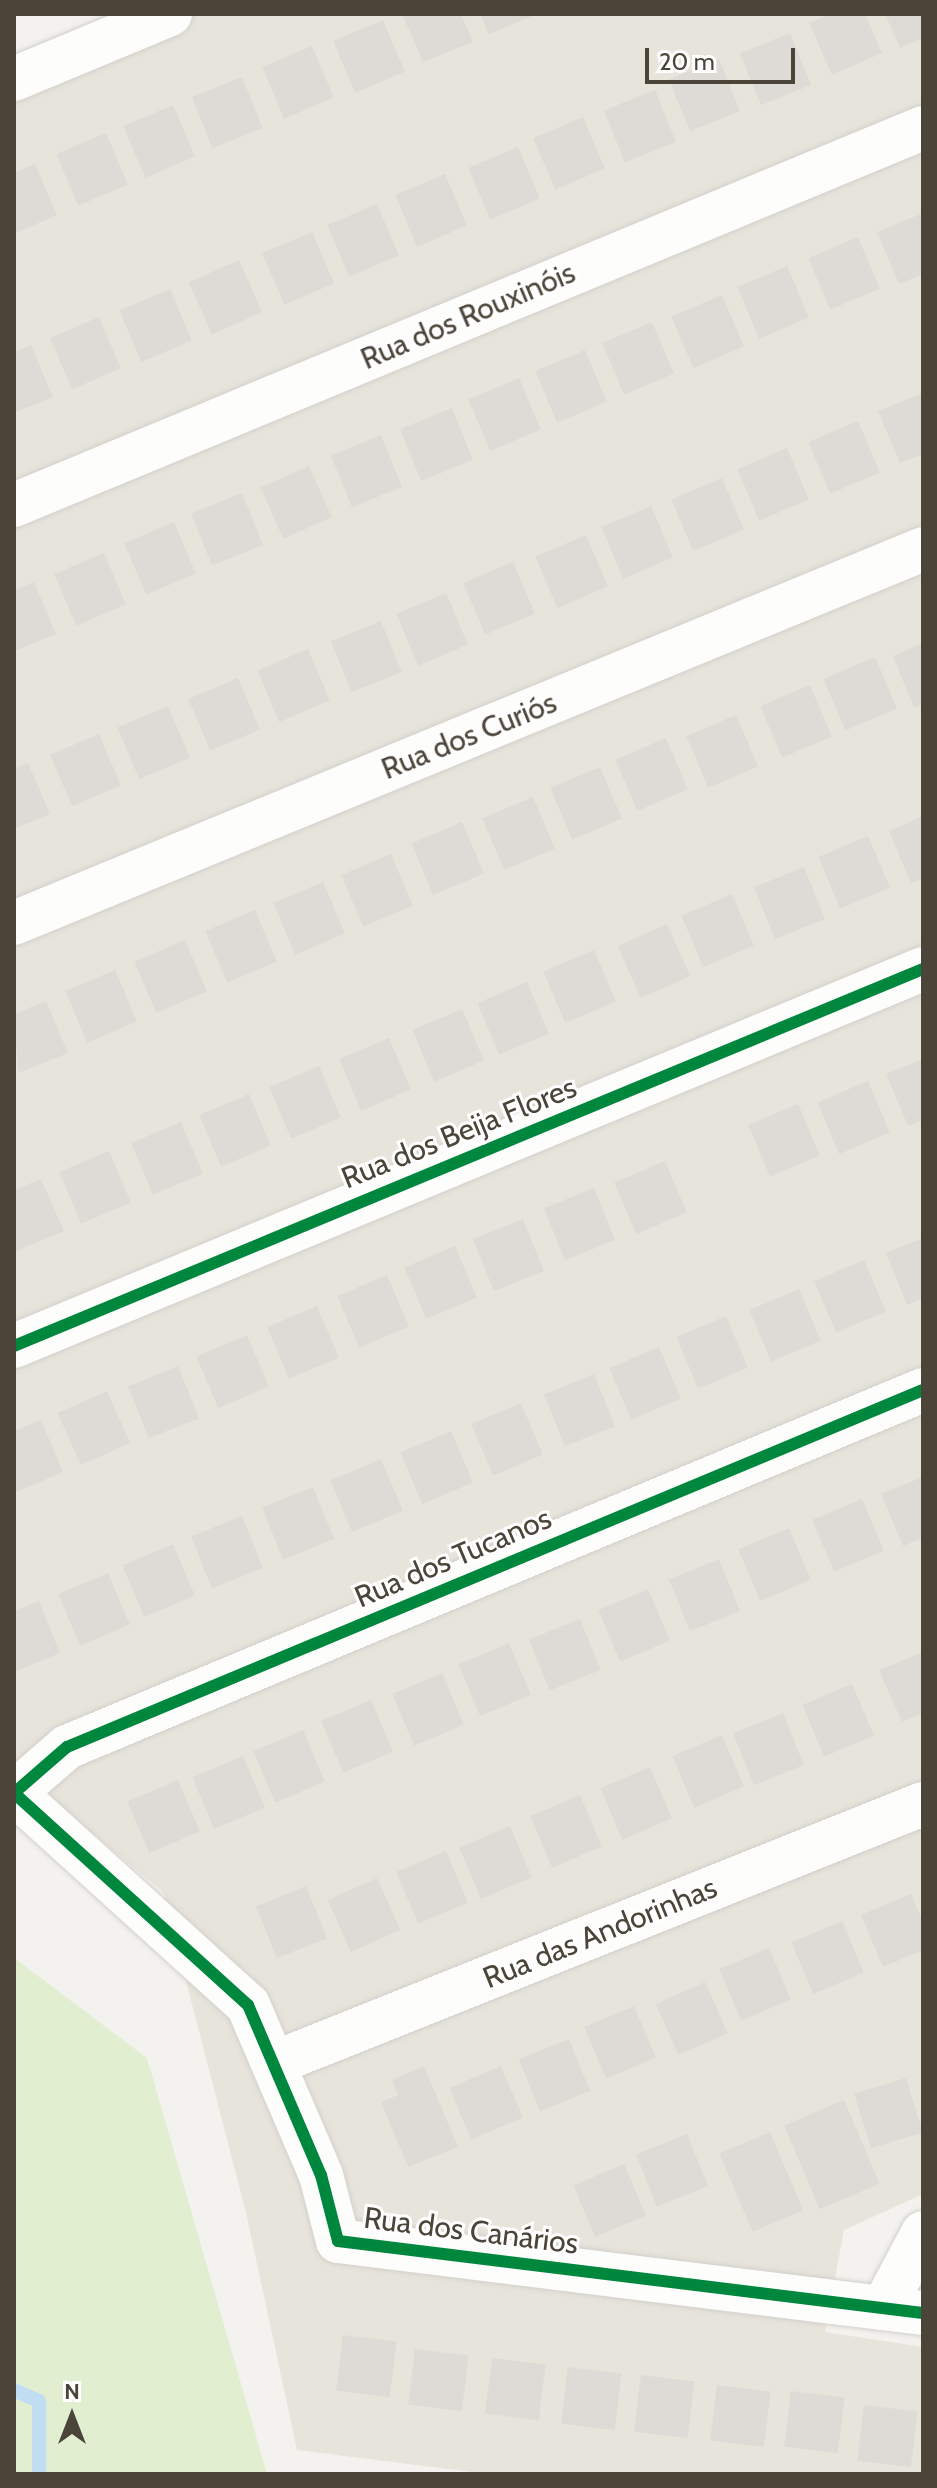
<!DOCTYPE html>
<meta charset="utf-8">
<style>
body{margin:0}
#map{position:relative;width:937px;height:2488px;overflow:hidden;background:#f4f2ee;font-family:Cabin,sans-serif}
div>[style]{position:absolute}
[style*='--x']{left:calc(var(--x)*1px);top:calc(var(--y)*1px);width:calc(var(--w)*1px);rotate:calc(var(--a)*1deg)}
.residential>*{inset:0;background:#e7e4dc}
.green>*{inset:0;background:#e1eecf}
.stream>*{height:14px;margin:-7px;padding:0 7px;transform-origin:7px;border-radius:7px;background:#c0ddf1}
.building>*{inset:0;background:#dedbd6;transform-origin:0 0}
.roads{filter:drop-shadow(0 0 2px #d2d0cb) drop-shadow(0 0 2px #d2d0cb)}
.minor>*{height:44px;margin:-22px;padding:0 22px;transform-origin:22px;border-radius:22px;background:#fdfdfc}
.cycleway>*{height:12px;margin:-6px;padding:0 6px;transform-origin:6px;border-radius:6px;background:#00873e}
span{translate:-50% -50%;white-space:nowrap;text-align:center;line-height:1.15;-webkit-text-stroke:6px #fff;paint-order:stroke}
.street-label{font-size:30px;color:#4b4439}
.frame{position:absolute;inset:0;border:16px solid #4b4439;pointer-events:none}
.north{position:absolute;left:32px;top:2376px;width:80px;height:80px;-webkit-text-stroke:6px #fff;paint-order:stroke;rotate:0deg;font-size:22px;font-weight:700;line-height:32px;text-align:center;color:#4b4439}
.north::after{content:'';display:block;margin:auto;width:28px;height:36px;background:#4b4439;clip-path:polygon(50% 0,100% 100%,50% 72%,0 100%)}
.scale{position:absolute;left:645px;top:48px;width:150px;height:36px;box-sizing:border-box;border:4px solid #4b4439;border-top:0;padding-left:10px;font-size:24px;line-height:28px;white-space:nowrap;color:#4b4439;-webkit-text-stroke:6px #fff;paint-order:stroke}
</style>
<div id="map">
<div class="residential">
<div style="clip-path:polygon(125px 14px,923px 14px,923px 2194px,844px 2230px,825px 2332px,923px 2347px,923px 2474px,488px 2474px,297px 2450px,246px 2213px,163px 1892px,14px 1768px,14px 103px,117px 56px)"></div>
</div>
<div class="green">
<div style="clip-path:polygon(14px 1958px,147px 2058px,267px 2474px,14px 2474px)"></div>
</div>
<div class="stream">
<div style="--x:14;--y:2390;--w:27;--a:24"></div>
<div style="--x:39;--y:2401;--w:73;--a:90"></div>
</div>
<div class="building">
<div style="clip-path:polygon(402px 14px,461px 14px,473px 42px,423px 62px)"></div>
<div style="clip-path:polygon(480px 14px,537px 14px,489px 34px)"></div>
<div style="clip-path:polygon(830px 14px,865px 14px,882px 53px,832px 75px,809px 23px)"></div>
<div style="clip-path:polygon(885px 14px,923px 14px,923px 38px,900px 48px)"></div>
<div style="left:383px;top:20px;width:56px;height:54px;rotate:67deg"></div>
<div style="left:790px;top:33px;width:56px;height:54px;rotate:68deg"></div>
<div style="left:312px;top:46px;width:56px;height:54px;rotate:67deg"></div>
<div style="left:719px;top:59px;width:56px;height:54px;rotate:68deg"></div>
<div style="left:242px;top:77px;width:55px;height:54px;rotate:68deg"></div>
<div style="left:655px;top:90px;width:56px;height:55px;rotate:68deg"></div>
<div style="left:173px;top:105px;width:56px;height:54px;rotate:67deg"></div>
<div style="left:583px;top:117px;width:56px;height:54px;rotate:67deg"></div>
<div style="left:106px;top:133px;width:56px;height:54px;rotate:67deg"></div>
<div style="left:518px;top:147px;width:56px;height:54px;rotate:67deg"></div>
<div style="clip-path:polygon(35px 164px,57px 215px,14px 234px,14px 173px)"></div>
<div style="left:445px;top:174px;width:56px;height:54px;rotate:67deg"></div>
<div style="left:377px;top:204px;width:56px;height:54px;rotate:67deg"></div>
<div style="clip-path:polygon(923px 213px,923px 274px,899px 284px,877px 232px)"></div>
<div style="left:312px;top:232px;width:56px;height:54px;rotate:67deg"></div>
<div style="left:858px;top:237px;width:56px;height:54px;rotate:67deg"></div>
<div style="left:239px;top:260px;width:57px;height:55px;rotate:66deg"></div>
<div style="left:787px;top:266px;width:56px;height:54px;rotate:67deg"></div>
<div style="left:170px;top:289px;width:56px;height:55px;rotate:67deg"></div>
<div style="left:722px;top:295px;width:56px;height:55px;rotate:67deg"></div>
<div style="left:99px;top:317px;width:56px;height:53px;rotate:67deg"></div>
<div style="left:652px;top:322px;width:56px;height:54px;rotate:67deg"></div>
<div style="clip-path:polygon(31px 345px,53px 397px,14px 413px,14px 352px)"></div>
<div style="left:585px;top:350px;width:56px;height:54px;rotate:67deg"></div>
<div style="left:519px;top:378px;width:56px;height:55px;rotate:67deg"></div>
<div style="clip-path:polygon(923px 393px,923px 454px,900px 463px,878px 411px)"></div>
<div style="left:452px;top:408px;width:56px;height:56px;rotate:68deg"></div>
<div style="left:858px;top:421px;width:56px;height:54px;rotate:67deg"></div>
<div style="left:381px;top:435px;width:56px;height:54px;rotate:68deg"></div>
<div style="left:787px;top:448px;width:56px;height:54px;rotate:67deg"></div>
<div style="left:309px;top:466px;width:56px;height:53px;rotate:66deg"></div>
<div style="left:722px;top:478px;width:56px;height:55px;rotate:67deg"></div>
<div style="left:242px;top:493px;width:56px;height:55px;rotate:68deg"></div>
<div style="left:651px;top:506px;width:56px;height:54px;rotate:67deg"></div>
<div style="left:174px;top:522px;width:56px;height:54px;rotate:67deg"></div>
<div style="left:586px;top:535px;width:56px;height:55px;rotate:67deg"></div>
<div style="left:104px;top:553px;width:56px;height:54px;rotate:67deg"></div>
<div style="left:513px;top:562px;width:56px;height:54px;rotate:67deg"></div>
<div style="clip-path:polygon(34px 582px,56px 634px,14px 651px,14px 590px)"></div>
<div style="left:446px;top:593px;width:56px;height:54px;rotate:67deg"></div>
<div style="left:381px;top:621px;width:55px;height:54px;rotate:68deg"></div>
<div style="clip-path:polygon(923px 643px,923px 704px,914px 708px,893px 656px)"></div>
<div style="left:308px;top:649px;width:56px;height:55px;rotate:67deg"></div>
<div style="left:875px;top:657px;width:56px;height:56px;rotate:67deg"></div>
<div style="left:238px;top:678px;width:56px;height:54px;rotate:67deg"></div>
<div style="left:810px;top:685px;width:56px;height:54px;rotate:67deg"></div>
<div style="left:168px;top:706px;width:56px;height:55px;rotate:67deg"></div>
<div style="left:736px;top:715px;width:56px;height:54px;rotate:67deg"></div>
<div style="left:99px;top:734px;width:56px;height:53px;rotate:67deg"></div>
<div style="left:666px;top:738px;width:56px;height:55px;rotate:67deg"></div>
<div style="clip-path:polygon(28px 763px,50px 814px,14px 829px,14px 769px)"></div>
<div style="left:600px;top:767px;width:56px;height:54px;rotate:67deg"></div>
<div style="left:533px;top:797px;width:56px;height:55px;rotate:67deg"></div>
<div style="clip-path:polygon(923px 816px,923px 878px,911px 883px,889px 831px)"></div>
<div style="left:462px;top:822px;width:56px;height:55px;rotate:67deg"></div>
<div style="left:868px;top:836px;width:56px;height:54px;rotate:67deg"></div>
<div style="left:391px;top:854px;width:56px;height:54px;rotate:67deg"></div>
<div style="left:804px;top:867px;width:56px;height:54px;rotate:68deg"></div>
<div style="left:323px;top:882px;width:56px;height:54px;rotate:67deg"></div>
<div style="left:732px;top:894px;width:56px;height:55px;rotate:67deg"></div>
<div style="left:255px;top:910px;width:56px;height:54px;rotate:67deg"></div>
<div style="left:667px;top:924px;width:57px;height:54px;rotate:66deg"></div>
<div style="left:185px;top:940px;width:56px;height:55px;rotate:67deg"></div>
<div style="left:594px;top:950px;width:56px;height:55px;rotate:67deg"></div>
<div style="left:115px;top:970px;width:56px;height:54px;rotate:67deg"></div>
<div style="left:527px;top:982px;width:56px;height:54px;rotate:67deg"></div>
<div style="clip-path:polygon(46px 1001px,68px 1053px,18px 1073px,14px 1014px)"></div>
<div style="left:462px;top:1009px;width:56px;height:54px;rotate:67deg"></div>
<div style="left:389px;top:1038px;width:56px;height:54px;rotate:67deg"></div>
<div style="clip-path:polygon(923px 1059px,923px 1120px,908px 1126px,886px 1074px)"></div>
<div style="left:319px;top:1066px;width:56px;height:54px;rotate:67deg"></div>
<div style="left:868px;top:1081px;width:56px;height:55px;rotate:67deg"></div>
<div style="left:249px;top:1094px;width:56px;height:54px;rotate:67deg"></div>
<div style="left:798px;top:1104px;width:56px;height:54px;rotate:67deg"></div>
<div style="left:181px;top:1122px;width:56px;height:54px;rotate:67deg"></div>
<div style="left:109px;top:1151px;width:56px;height:54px;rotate:67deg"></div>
<div style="left:665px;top:1161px;width:56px;height:55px;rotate:67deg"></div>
<div style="clip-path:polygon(41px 1179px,64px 1231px,14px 1252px,14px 1190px)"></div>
<div style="left:594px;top:1188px;width:56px;height:54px;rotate:68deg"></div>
<div style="left:523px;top:1219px;width:56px;height:54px;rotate:68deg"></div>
<div style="clip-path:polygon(923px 1238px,923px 1298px,907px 1305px,886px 1253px)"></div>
<div style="left:455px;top:1246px;width:56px;height:55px;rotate:67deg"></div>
<div style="left:864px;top:1260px;width:56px;height:54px;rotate:67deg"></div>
<div style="left:387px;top:1275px;width:56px;height:54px;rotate:67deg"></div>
<div style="left:799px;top:1289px;width:56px;height:54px;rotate:67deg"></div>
<div style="left:317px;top:1306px;width:56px;height:54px;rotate:67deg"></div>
<div style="left:726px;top:1316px;width:56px;height:54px;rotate:67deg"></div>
<div style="left:247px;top:1335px;width:56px;height:55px;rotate:67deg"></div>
<div style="left:659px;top:1347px;width:56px;height:54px;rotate:67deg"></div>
<div style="left:178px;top:1366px;width:56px;height:54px;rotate:68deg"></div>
<div style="left:594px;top:1374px;width:56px;height:54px;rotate:68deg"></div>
<div style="left:107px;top:1391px;width:57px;height:54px;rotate:66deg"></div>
<div style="left:521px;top:1403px;width:56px;height:54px;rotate:67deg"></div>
<div style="clip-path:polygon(41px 1420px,63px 1472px,14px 1493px,14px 1431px)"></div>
<div style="left:451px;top:1431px;width:56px;height:55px;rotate:67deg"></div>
<div style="left:381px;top:1459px;width:56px;height:55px;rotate:67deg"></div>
<div style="clip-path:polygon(923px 1477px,923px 1538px,903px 1546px,881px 1494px)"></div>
<div style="left:313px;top:1487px;width:56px;height:55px;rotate:68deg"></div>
<div style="left:862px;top:1499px;width:56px;height:54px;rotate:67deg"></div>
<div style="left:242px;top:1516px;width:56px;height:55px;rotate:68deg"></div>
<div style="left:789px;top:1528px;width:56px;height:55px;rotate:67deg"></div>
<div style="left:173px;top:1544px;width:56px;height:55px;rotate:67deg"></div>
<div style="left:719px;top:1559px;width:56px;height:54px;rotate:68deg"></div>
<div style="left:108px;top:1573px;width:56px;height:54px;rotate:67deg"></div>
<div style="left:648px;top:1589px;width:56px;height:54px;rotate:67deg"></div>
<div style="clip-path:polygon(39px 1601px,60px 1653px,14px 1672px,14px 1611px)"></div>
<div style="left:580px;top:1619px;width:55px;height:55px;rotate:68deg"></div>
<div style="left:509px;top:1643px;width:56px;height:55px;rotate:67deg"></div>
<div style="clip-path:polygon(923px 1652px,923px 1713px,902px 1722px,879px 1670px)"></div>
<div style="left:442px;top:1673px;width:56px;height:54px;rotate:67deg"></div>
<div style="left:852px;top:1684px;width:56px;height:54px;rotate:67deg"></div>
<div style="left:371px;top:1700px;width:56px;height:54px;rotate:67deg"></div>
<div style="left:783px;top:1713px;width:56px;height:54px;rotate:68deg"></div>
<div style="left:303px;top:1730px;width:56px;height:54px;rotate:67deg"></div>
<div style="left:722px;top:1735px;width:56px;height:54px;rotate:67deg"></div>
<div style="left:243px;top:1756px;width:56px;height:55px;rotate:67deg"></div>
<div style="left:650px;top:1767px;width:56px;height:54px;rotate:67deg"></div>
<div style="left:178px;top:1780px;width:56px;height:55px;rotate:67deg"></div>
<div style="left:580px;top:1795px;width:56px;height:54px;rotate:67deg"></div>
<div style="left:510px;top:1826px;width:56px;height:55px;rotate:67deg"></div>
<div style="left:446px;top:1851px;width:56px;height:54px;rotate:67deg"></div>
<div style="left:377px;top:1878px;width:57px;height:54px;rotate:66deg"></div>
<div style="left:306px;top:1886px;width:56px;height:54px;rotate:68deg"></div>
<div style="clip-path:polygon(911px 1894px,923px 1922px,923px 1950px,883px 1967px,861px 1915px)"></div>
<div style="left:842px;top:1921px;width:56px;height:55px;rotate:67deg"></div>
<div style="left:769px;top:1948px;width:56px;height:54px;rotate:67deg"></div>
<div style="left:705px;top:1982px;width:56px;height:54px;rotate:66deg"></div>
<div style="left:634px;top:2006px;width:56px;height:54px;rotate:67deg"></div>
<div style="left:569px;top:2039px;width:56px;height:54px;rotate:68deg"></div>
<div style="clip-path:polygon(424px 2066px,458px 2147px,408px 2167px,381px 2102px,398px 2095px,392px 2080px)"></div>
<div style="left:501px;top:2066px;width:56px;height:56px;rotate:67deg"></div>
<div style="left:906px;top:2078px;width:57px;height:54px;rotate:73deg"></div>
<div style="left:844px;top:2100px;width:91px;height:65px;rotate:67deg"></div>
<div style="left:770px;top:2132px;width:85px;height:55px;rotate:67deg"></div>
<div style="left:687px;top:2134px;width:56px;height:55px;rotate:68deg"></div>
<div style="left:624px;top:2164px;width:56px;height:55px;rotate:67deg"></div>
<div style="left:343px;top:2335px;width:54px;height:56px;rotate:7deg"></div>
<div style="left:415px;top:2349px;width:54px;height:56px;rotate:7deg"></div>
<div style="left:492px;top:2358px;width:54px;height:56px;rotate:7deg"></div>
<div style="left:568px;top:2367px;width:54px;height:57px;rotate:7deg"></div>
<div style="left:641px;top:2375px;width:54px;height:57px;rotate:7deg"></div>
<div style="left:717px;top:2385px;width:54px;height:56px;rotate:7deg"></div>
<div style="left:791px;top:2391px;width:54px;height:56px;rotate:7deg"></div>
<div style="left:864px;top:2405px;width:54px;height:56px;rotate:7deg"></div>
</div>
<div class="roads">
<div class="minor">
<div style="--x:14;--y:79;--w:169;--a:-22.6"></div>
<div style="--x:14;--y:505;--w:984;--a:-22.53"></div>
<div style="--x:14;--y:923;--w:983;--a:-22.36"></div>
<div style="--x:14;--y:1346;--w:984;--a:-22.53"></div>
<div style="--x:14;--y:1793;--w:316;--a:42.2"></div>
<div style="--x:248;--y:2005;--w:185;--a:66.8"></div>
<div style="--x:321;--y:2175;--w:68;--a:75.6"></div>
<div style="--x:338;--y:2241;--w:589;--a:7.02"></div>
<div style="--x:14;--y:1793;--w:70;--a:-41"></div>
<div style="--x:67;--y:1747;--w:927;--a:-22.64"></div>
<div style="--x:277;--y:2062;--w:696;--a:-21.77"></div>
<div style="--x:883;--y:2308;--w:85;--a:-61.9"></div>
</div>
</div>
<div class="cycleway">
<div style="--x:14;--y:1346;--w:984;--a:-22.53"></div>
<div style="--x:14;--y:1793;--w:316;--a:42.2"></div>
<div style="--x:248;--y:2005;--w:185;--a:66.8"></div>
<div style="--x:321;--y:2175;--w:68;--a:75.6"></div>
<div style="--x:338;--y:2241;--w:589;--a:7.02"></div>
<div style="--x:14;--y:1793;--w:70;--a:-41"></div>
<div style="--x:67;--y:1747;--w:927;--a:-22.64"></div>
</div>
<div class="street-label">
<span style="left:468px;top:316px;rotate:-23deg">Rua dos Rouxinóis</span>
<span style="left:469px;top:736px;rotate:-22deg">Rua dos Curiós</span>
<span style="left:459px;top:1133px;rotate:-22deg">Rua dos Beija Flores</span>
<span style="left:453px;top:1558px;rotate:-23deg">Rua dos Tucanos</span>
<span style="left:600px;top:1933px;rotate:-22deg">Rua das Andorinhas</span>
<span style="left:471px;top:2231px;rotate:7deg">Rua dos Canários</span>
</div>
<div class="frame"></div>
<div class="north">N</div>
<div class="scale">20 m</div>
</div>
